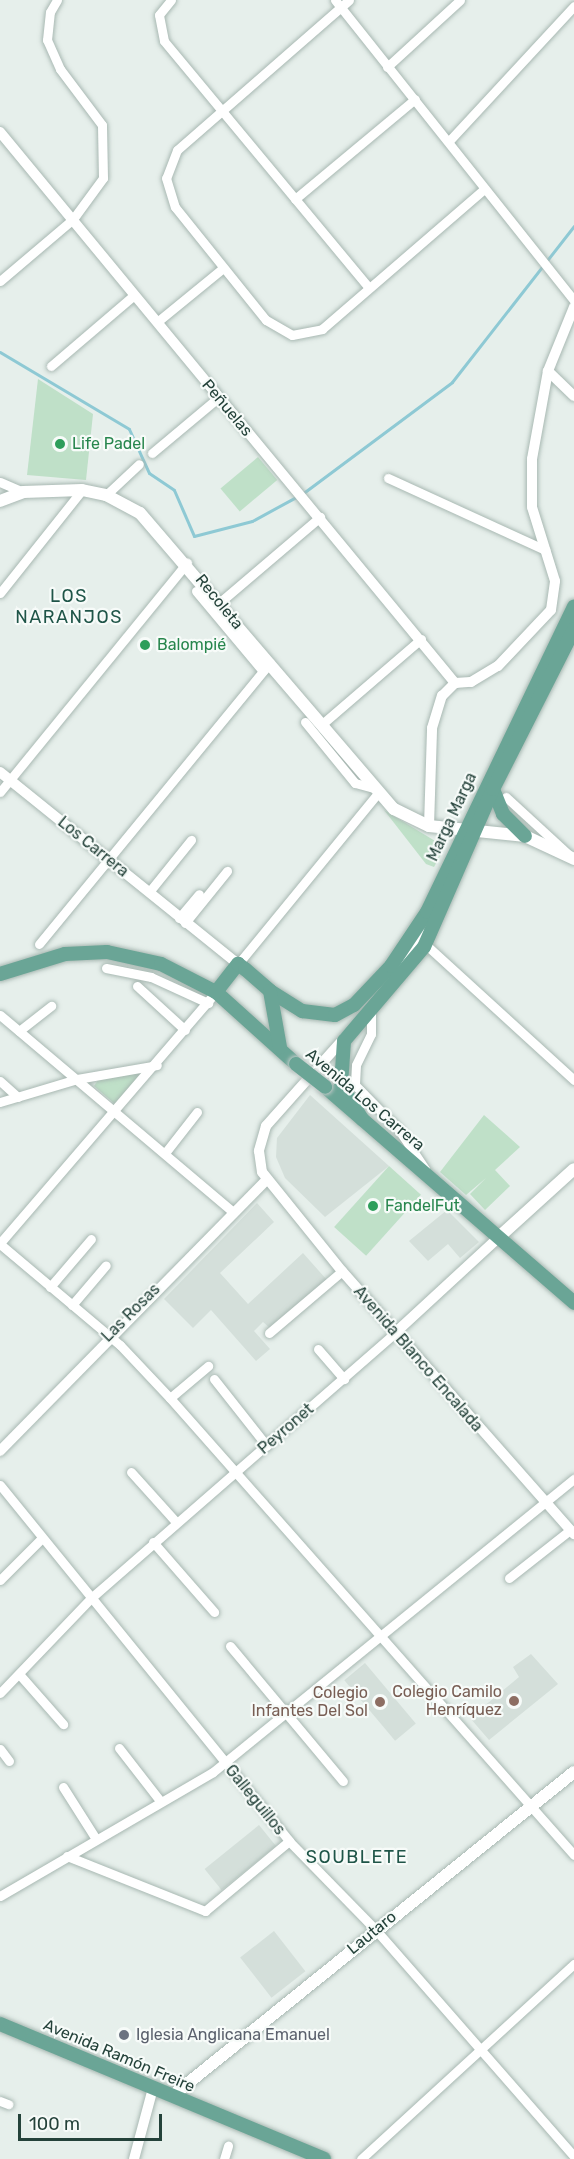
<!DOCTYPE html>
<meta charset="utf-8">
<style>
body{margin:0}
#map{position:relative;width:574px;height:2159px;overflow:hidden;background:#e6efeb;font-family:Rubik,sans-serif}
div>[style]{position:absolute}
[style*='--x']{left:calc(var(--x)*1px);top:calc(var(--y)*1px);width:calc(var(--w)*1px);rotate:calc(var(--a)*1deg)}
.built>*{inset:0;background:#d4dfda;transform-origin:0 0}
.green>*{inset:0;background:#bfe0c8;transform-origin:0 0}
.stream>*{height:3px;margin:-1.5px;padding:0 1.5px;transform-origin:1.5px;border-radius:1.5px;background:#8ec9d4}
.roads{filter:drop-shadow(0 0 2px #a8b8b2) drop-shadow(0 0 2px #a8b8b2)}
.minor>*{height:9px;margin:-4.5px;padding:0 4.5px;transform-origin:4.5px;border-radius:4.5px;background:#fff}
.tertiary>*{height:10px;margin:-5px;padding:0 5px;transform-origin:5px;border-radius:5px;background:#fff}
.secondary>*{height:12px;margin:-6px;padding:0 6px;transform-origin:6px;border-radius:6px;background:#fff}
.primary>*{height:14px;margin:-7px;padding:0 7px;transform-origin:7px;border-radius:7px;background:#6aa596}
.bridges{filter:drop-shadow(0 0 2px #c2cac8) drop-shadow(0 0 2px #c2cac8)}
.primary-bridge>*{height:14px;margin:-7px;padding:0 7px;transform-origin:7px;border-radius:7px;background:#6aa596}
.dots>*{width:16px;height:16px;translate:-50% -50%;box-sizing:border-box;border:3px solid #f7fbf9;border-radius:50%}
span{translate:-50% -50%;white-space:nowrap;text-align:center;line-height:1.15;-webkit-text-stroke:4.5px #f7fbf9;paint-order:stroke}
.street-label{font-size:16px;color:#24423a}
.leisure-label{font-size:16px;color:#27864d}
.left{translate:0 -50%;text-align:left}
.education-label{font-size:16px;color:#785e54}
.right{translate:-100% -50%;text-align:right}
.worship-label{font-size:16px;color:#5b616d}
.neighbourhood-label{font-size:18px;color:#1f5548;letter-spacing:1.5px}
.scale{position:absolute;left:18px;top:2114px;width:144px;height:27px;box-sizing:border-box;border:3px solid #24423a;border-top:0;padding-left:8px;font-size:18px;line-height:21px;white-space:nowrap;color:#24423a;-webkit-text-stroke:4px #f7fbf9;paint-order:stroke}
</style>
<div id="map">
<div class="built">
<div style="clip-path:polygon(310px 1095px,389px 1166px,325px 1217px,285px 1178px,276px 1157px,277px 1138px)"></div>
<div style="clip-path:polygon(257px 1203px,274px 1222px,220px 1273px,248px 1304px,303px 1253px,327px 1280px,270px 1328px,263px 1322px,254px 1331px,270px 1349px,256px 1361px,211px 1310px,193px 1328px,164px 1299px)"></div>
<div style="clip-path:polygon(447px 1210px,479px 1242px,460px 1258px,448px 1244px,428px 1261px,409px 1241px)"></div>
<div style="clip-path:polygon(531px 1654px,558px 1684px,489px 1740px,470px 1718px,519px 1677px,513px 1667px)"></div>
<div style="left:365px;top:1663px;width:79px;height:27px;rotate:50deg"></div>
<div style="left:259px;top:1825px;width:27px;height:70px;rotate:51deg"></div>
<div style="left:274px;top:1931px;width:51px;height:43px;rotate:52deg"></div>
</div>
<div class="green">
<div style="clip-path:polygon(38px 379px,93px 414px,86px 480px,27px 475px)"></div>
<div style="left:258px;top:457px;width:30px;height:49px;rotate:50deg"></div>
<div style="clip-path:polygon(384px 810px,445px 847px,434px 867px,426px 864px)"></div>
<div style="clip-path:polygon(138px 1072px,141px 1076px,116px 1105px,94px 1086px,98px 1080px)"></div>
<div style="clip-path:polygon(484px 1115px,520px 1147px,495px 1170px,510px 1186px,485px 1210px,470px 1194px,486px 1178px,466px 1195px,440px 1172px)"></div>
<div style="left:389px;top:1166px;width:43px;height:82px;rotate:42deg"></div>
</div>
<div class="stream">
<div style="--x:0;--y:352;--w:150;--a:30.8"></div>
<div style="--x:129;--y:429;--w:48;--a:65.6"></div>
<div style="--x:149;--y:473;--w:30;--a:34"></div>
<div style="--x:174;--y:490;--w:50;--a:66.5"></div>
<div style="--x:194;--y:536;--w:60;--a:-14.5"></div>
<div style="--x:252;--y:521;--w:50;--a:-28.6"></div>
<div style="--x:302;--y:494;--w:187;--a:-36.7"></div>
<div style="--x:452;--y:382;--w:198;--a:-52"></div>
</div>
<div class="roads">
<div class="minor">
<div style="--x:171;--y:0;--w:19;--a:129"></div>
<div style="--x:159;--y:15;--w:26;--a:79"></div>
<div style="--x:164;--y:41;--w:320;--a:50.3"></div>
<div style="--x:335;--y:0;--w:384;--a:51.5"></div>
<div style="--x:349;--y:0;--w:228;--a:138.9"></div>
<div style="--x:177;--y:150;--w:30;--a:111"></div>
<div style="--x:166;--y:178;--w:30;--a:73"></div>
<div style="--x:175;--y:207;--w:145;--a:51.2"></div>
<div style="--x:266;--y:320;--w:30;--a:30"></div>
<div style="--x:292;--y:335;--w:31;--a:-11"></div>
<div style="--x:322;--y:329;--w:214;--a:-40.8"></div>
<div style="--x:387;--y:67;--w:99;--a:-42.5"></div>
<div style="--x:449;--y:141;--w:184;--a:-47.2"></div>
<div style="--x:295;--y:199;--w:156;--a:-39.8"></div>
<div style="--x:0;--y:281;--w:96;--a:-40.3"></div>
<div style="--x:73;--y:219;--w:51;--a:-53.8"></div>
<div style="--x:103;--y:178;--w:53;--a:-91.1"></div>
<div style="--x:102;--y:125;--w:70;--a:-126.9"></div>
<div style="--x:60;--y:69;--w:32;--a:-114"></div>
<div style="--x:47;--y:40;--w:28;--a:-84"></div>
<div style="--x:50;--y:12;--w:14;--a:-60"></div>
<div style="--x:157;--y:322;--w:85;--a:-39.3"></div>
<div style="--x:51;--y:366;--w:109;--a:-40.5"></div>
<div style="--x:152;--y:453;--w:87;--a:-39.9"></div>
<div style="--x:388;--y:478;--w:173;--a:24.6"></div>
<div style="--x:0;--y:482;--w:25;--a:23"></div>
<div style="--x:106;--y:495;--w:45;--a:-43.2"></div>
<div style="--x:196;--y:591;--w:104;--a:50.1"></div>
<div style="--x:0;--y:593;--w:132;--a:-51.5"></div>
<div style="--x:219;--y:603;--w:133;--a:-40.4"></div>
<div style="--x:305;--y:722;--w:79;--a:50.7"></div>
<div style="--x:355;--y:783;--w:20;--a:15"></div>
<div style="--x:321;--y:725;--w:132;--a:-40.7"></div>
<div style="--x:0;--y:792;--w:296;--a:-50.8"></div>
<div style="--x:506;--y:797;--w:83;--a:42.6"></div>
<div style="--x:149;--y:892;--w:67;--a:-51.1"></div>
<div style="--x:179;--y:918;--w:31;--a:-50"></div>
<div style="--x:185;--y:923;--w:67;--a:-51.1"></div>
<div style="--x:424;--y:943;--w:203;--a:42.4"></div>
<div style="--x:39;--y:944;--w:364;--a:-50.6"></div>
<div style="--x:238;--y:964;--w:221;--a:-50.7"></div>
<div style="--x:106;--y:968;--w:46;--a:11.3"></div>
<div style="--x:151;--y:977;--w:63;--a:24.5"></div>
<div style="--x:137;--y:986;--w:65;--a:42.5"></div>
<div style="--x:371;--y:1011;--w:23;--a:90"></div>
<div style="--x:371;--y:1034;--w:34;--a:116"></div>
<div style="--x:356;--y:1065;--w:20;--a:93"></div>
<div style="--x:355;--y:1085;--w:63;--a:45.6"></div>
<div style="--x:399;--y:1130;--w:47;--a:56.3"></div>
<div style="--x:0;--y:1015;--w:304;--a:40.2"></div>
<div style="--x:19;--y:1031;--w:41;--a:-38"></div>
<div style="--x:0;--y:1081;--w:24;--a:42"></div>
<div style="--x:0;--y:1102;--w:80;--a:-16.6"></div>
<div style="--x:77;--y:1079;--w:81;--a:-9.9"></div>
<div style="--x:165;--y:1153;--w:52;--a:-52"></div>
<div style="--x:0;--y:1243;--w:331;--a:-49.3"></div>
<div style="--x:0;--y:1244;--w:157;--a:40.1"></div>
<div style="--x:120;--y:1345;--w:73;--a:46.7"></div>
<div style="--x:170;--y:1398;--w:610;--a:48.52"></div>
<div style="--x:50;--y:1287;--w:63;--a:-49.5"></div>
<div style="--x:72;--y:1305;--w:52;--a:-49.6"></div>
<div style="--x:269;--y:1333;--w:96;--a:-40.3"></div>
<div style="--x:318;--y:1349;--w:40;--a:49"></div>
<div style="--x:214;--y:1379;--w:85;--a:51.7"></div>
<div style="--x:170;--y:1398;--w:50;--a:-40.1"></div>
<div style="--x:131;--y:1472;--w:67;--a:48"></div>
<div style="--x:0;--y:1485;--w:459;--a:50.9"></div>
<div style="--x:289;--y:1841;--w:123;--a:45.7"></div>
<div style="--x:375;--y:1929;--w:302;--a:48.8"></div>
<div style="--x:153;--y:1542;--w:93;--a:48.9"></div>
<div style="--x:509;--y:1578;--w:78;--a:-38.2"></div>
<div style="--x:0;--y:1580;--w:59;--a:-45"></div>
<div style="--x:230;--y:1646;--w:176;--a:50.1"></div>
<div style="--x:19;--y:1674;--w:67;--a:48.7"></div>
<div style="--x:0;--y:1693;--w:132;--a:-46.2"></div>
<div style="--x:91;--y:1598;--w:403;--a:-41.1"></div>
<div style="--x:119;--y:1748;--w:68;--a:52.1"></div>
<div style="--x:0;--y:1749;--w:15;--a:53"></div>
<div style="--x:63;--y:1787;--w:62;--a:57.6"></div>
<div style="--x:67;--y:1856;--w:149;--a:21.7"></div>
<div style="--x:205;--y:1911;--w:109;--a:-39.8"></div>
<div style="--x:0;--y:1896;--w:246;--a:-30.2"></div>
<div style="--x:213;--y:1772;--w:465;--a:-39.1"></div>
<div style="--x:0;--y:2101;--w:9;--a:21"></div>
<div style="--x:224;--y:2159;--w:14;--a:-73"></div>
<div style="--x:361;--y:2159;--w:289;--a:-42.5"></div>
</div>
<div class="tertiary">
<div style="--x:0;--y:132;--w:715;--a:50.45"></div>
<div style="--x:548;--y:371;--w:36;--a:44"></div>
<div style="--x:0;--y:772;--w:306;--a:38.9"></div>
<div style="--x:429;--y:826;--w:98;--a:-88.2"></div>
<div style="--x:432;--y:728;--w:34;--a:-73"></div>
<div style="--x:442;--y:696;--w:18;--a:-45"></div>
<div style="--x:455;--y:683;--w:16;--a:-4"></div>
<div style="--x:471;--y:682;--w:31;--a:-31"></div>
<div style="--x:498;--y:666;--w:77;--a:-46.6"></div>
<div style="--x:551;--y:610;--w:29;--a:-82"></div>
<div style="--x:555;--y:581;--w:77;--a:-107.3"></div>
<div style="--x:532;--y:507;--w:48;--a:-90"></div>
<div style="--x:532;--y:459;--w:89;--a:-79.7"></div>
<div style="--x:548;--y:371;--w:69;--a:-67.9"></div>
<div style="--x:401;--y:962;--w:36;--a:-58"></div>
<div style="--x:347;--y:1035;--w:122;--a:131.7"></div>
<div style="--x:266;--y:1126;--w:26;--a:106"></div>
<div style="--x:259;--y:1151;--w:21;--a:82"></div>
<div style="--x:262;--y:1172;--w:127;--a:51.1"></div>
<div style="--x:342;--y:1271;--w:351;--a:48.6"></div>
<div style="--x:395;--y:1333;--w:142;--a:-42.7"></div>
<div style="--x:0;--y:1451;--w:380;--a:-45.5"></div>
<div style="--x:134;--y:2159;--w:73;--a:-75"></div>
</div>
<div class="secondary">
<div style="--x:0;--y:501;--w:25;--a:-21"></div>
<div style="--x:23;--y:492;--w:59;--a:-1.9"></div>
<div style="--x:82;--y:490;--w:25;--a:12"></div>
<div style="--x:106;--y:495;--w:38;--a:28"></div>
<div style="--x:140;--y:513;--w:390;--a:49.4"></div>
<div style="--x:394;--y:809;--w:39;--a:26"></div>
<div style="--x:429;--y:826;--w:97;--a:5.9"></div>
<div style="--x:525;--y:836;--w:54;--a:25.1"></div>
<div style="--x:499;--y:1237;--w:101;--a:-42.2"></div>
<div style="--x:172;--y:2096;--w:516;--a:-38.87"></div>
</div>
<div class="primary">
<div style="--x:493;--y:789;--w:27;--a:68"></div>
<div style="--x:503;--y:814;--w:31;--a:45"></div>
<div style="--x:0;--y:974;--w:68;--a:-17.1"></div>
<div style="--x:65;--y:954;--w:42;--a:-2.7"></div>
<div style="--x:107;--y:952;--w:55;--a:12.5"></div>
<div style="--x:161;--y:964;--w:62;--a:27"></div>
<div style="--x:216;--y:992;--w:108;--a:42"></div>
<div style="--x:270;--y:991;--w:38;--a:32"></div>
<div style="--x:302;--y:1011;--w:33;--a:7"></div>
<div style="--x:335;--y:1015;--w:21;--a:-28"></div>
<div style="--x:354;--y:1005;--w:54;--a:-46.5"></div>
<div style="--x:391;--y:966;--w:65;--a:-56.3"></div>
<div style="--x:427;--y:912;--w:339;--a:-64.3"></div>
<div style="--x:216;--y:992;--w:36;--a:-52"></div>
<div style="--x:238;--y:964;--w:9;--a:36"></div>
<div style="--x:245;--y:969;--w:33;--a:41"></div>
<div style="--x:270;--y:991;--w:57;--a:79.9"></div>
<div style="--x:325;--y:1087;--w:330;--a:40.9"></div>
<div style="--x:362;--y:1119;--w:40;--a:-122"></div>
<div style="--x:341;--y:1085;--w:44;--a:-86.1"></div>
<div style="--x:344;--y:1041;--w:123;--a:-49.6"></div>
<div style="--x:424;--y:947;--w:172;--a:-66.4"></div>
<div style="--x:493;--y:789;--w:179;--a:-63.1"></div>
<div style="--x:0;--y:2024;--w:351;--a:22.6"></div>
</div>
</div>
<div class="bridges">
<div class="primary-bridge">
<div style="--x:296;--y:1064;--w:37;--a:38"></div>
</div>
</div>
<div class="dots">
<div style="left:60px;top:444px;background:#2e9e5b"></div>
<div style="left:145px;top:645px;background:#2e9e5b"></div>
<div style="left:373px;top:1206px;background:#2e9e5b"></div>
<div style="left:514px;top:1701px;background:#8d6e63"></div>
<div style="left:380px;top:1702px;background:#8d6e63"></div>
<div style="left:124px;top:2035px;background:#6b7280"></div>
</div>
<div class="street-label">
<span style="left:227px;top:408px;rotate:50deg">Peñuelas</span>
<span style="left:219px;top:602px;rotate:51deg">Recoleta</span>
<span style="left:452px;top:817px;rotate:-65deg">Marga Marga</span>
<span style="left:93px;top:847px;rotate:39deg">Los Carrera</span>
<span style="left:365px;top:1100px;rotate:40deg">Avenida Los Carrera</span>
<span style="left:131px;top:1313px;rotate:-45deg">Las Rosas</span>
<span style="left:418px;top:1359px;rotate:49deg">Avenida Blanco Encalada</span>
<span style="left:286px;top:1429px;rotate:-41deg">Peyronet</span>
<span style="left:255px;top:1800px;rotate:51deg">Galleguillos</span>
<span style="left:372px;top:1933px;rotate:-39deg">Lautaro</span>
<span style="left:119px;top:2056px;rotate:23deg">Avenida Ramón Freire</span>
</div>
<div class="leisure-label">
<span class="left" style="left:72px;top:444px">Life Padel</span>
<span class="left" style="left:157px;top:645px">Balompié</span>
<span class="left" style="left:385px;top:1206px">FandelFut</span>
</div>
<div class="education-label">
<span class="right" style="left:502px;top:1701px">Colegio Camilo<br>Henríquez</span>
<span class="right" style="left:368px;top:1702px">Colegio<br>Infantes Del Sol</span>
</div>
<div class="worship-label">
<span class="left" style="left:136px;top:2035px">Iglesia Anglicana Emanuel</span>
</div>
<div class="neighbourhood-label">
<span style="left:69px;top:607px">LOS<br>NARANJOS</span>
<span style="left:357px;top:1857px">SOUBLETE</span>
</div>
<div class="scale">100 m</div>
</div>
